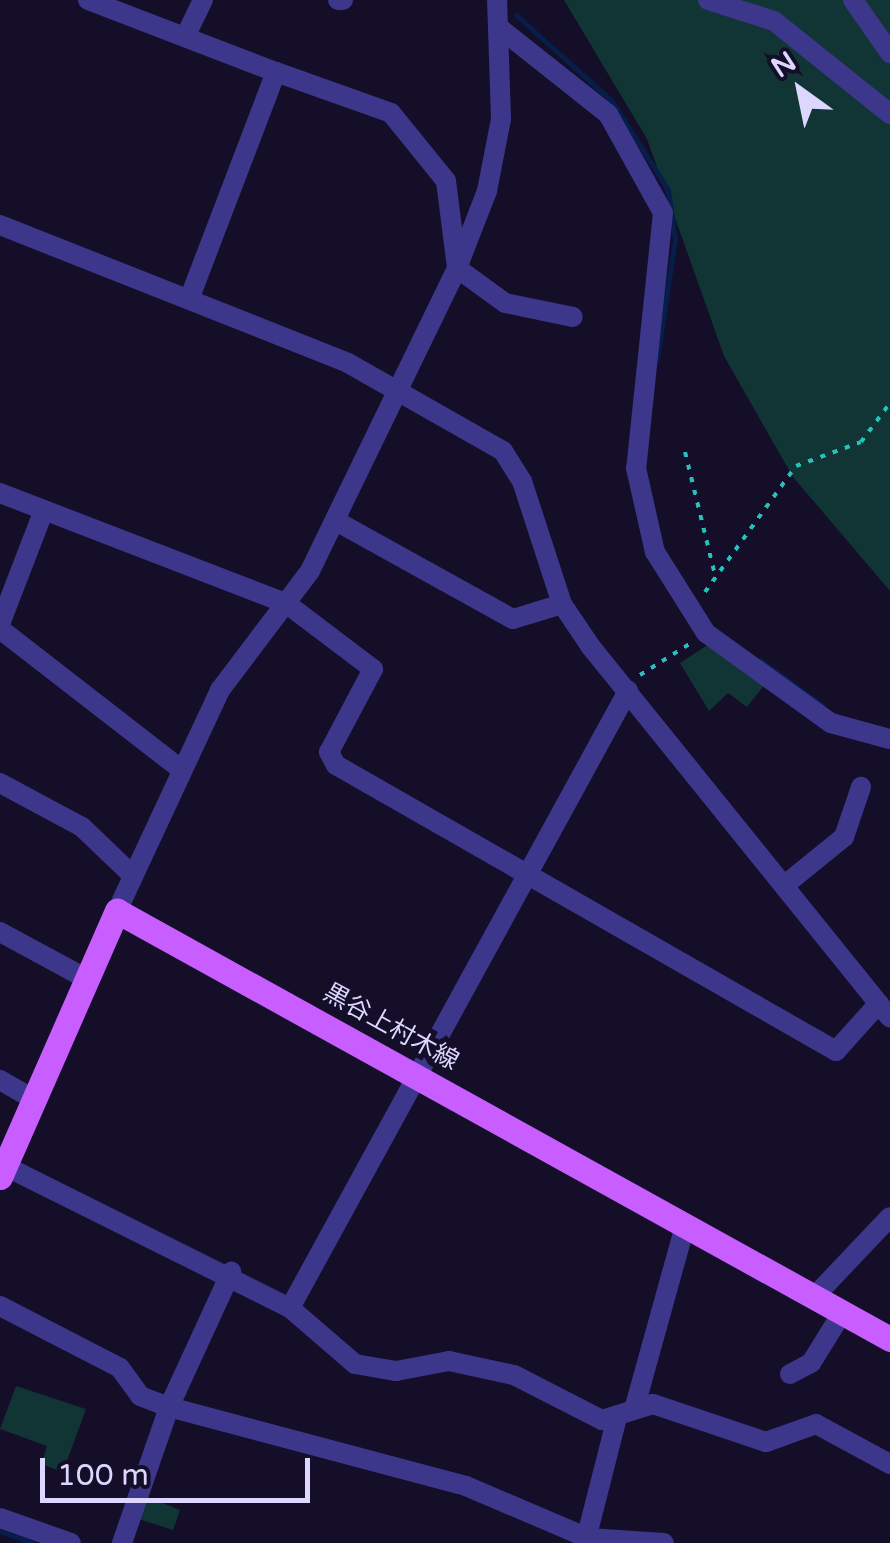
<!DOCTYPE html>
<meta charset="utf-8">
<style>
body{margin:0}
#map{position:relative;width:890px;height:1543px;overflow:hidden;background:#140e29;font-family:"Varela Round","Noto Sans JP",sans-serif}
div>[style]{position:absolute}
[style*='--x']{left:calc(var(--x)*1px);top:calc(var(--y)*1px);width:calc(var(--w)*1px);rotate:calc(var(--a)*1deg)}
.green>*{inset:0;background:#113434}
.stream>*{height:5px;margin:-2.5px;padding:0 2.5px;transform-origin:2.5px;border-radius:2.5px;background:#071d4a}
.path>*{height:4px;margin-top:-2px;transform-origin:0;background:repeating-linear-gradient(90deg,#28c2be 0 5px,transparent 0 13px)}
.minor>*{height:20px;margin:-10px;padding:0 10px;transform-origin:10px;border-radius:10px;background:#3d378b}
.major>*{height:25px;margin:-12.5px;padding:0 12.5px;transform-origin:12.5px;border-radius:12.5px;background:#c85eff}
span{translate:-50% -50%;white-space:nowrap;text-align:center;line-height:1.15;-webkit-text-stroke:10px #140e29;paint-order:stroke}
.street-label{font-size:25px;color:#ddd7ff}
.north{position:absolute;left:750px;top:40px;width:100px;height:100px;-webkit-text-stroke:8px #140e29;paint-order:stroke;rotate:327deg;font-size:28px;font-weight:700;line-height:40px;text-align:center;color:#ddd7ff}
.north::after{content:'';display:block;margin:auto;width:35px;height:45px;background:#ddd7ff;clip-path:polygon(50% 0,100% 100%,50% 72%,0 100%)}
.scale{position:absolute;left:40px;top:1458px;width:270px;height:45px;box-sizing:border-box;border:5px solid #ddd7ff;border-top:0;padding-left:12px;font-size:30px;line-height:35px;white-space:nowrap;color:#ddd7ff;-webkit-text-stroke:8px #140e29;paint-order:stroke}
</style>
<div id="map">
<div class="green">
<div style="clip-path:polygon(564px 0,890px 0,890px 591px,793px 477px,724px 356px,647px 139px)"></div>
<div style="clip-path:polygon(709px 644px,766px 683px,747px 707px,728px 693px,709px 711px,680px 663px)"></div>
<div style="clip-path:polygon(16px 1386px,86px 1409px,63px 1472px,41px 1464px,47px 1446px,0 1429px)"></div>
<div style="clip-path:polygon(145px 1496px,180px 1510px,173px 1530px,139px 1519px)"></div>
</div>
<div class="stream">
<div style="--x:516;--y:15;--w:129;--a:41.9"></div>
<div style="--x:612;--y:101;--w:105;--a:57.8"></div>
<div style="--x:668;--y:190;--w:49;--a:81.9"></div>
<div style="--x:675;--y:239;--w:122;--a:98.5"></div>
<div style="--x:760;--y:660;--w:78;--a:36.1"></div>
<div style="--x:0;--y:1531;--w:35;--a:20"></div>
</div>
<div class="path">
<div style="--x:685;--y:452;--w:127;--a:76.3"></div>
<div style="--x:705;--y:592;--w:155;--a:-54.2"></div>
<div style="--x:796;--y:466;--w:69;--a:-20.3"></div>
<div style="--x:861;--y:442;--w:49;--a:-53.4"></div>
<div style="--x:640;--y:675;--w:60;--a:-32.1"></div>
</div>
<div class="minor">
<div style="--x:88;--y:0;--w:201;--a:21"></div>
<div style="--x:338;--y:0;--w:5;--a:0"></div>
<div style="--x:708;--y:0;--w:69;--a:17.7"></div>
<div style="--x:774;--y:21;--w:149;--a:38.7"></div>
<div style="--x:853;--y:0;--w:65;--a:55.1"></div>
<div style="--x:502;--y:30;--w:135;--a:38.4"></div>
<div style="--x:608;--y:114;--w:113;--a:60.9"></div>
<div style="--x:663;--y:213;--w:256;--a:96"></div>
<div style="--x:636;--y:468;--w:86;--a:77.3"></div>
<div style="--x:655;--y:552;--w:96;--a:57.8"></div>
<div style="--x:706;--y:633;--w:154;--a:35.8"></div>
<div style="--x:831;--y:723;--w:61;--a:15.2"></div>
<div style="--x:185;--y:37;--w:41;--a:-64.1"></div>
<div style="--x:0;--y:225;--w:374;--a:21.6"></div>
<div style="--x:348;--y:363;--w:178;--a:29.6"></div>
<div style="--x:503;--y:451;--w:36;--a:58"></div>
<div style="--x:522;--y:481;--w:129;--a:72"></div>
<div style="--x:562;--y:604;--w:52;--a:56"></div>
<div style="--x:591;--y:647;--w:476;--a:51.1"></div>
<div style="--x:190;--y:297;--w:241;--a:-69.1"></div>
<div style="--x:276;--y:72;--w:122;--a:19.6"></div>
<div style="--x:391;--y:113;--w:87;--a:51"></div>
<div style="--x:446;--y:181;--w:88;--a:82.8"></div>
<div style="--x:457;--y:268;--w:59;--a:36.1"></div>
<div style="--x:505;--y:303;--w:69;--a:11.6"></div>
<div style="--x:0;--y:493;--w:308;--a:21.1"></div>
<div style="--x:287;--y:604;--w:108;--a:37.1"></div>
<div style="--x:373;--y:669;--w:94;--a:117.9"></div>
<div style="--x:329;--y:752;--w:15;--a:62"></div>
<div style="--x:336;--y:765;--w:576;--a:29.77"></div>
<div style="--x:836;--y:1051;--w:64;--a:-48.1"></div>
<div style="--x:336;--y:521;--w:202;--a:29"></div>
<div style="--x:513;--y:619;--w:51;--a:-17"></div>
<div style="--x:0;--y:624;--w:122;--a:-68.9"></div>
<div style="--x:0;--y:629;--w:230;--a:37.8"></div>
<div style="--x:0;--y:783;--w:93;--a:28.2"></div>
<div style="--x:82;--y:827;--w:68;--a:43.8"></div>
<div style="--x:786;--y:884;--w:75;--a:-39"></div>
<div style="--x:844;--y:837;--w:53;--a:-71.2"></div>
<div style="--x:117;--y:911;--w:244;--a:-65"></div>
<div style="--x:220;--y:690;--w:149;--a:-52.9"></div>
<div style="--x:310;--y:571;--w:337;--a:-64.1"></div>
<div style="--x:457;--y:268;--w:83;--a:-68.7"></div>
<div style="--x:487;--y:191;--w:73;--a:-79"></div>
<div style="--x:501;--y:119;--w:119;--a:-91.9"></div>
<div style="--x:0;--y:932;--w:99;--a:28.4"></div>
<div style="--x:0;--y:1080;--w:38;--a:30"></div>
<div style="--x:5;--y:1166;--w:318;--a:26.5"></div>
<div style="--x:290;--y:1308;--w:704;--a:-61.29"></div>
<div style="--x:814;--y:1297;--w:110;--a:-46.5"></div>
<div style="--x:0;--y:1306;--w:135;--a:27.3"></div>
<div style="--x:120;--y:1368;--w:34;--a:54"></div>
<div style="--x:140;--y:1396;--w:31;--a:21"></div>
<div style="--x:169;--y:1407;--w:307;--a:14.9"></div>
<div style="--x:466;--y:1486;--w:133;--a:23.1"></div>
<div style="--x:588;--y:1538;--w:76;--a:3.8"></div>
<div style="--x:290;--y:1308;--w:86;--a:40.7"></div>
<div style="--x:355;--y:1364;--w:42;--a:9.7"></div>
<div style="--x:396;--y:1371;--w:54;--a:-10.7"></div>
<div style="--x:449;--y:1361;--w:66;--a:12.2"></div>
<div style="--x:514;--y:1375;--w:99;--a:27.1"></div>
<div style="--x:602;--y:1420;--w:53;--a:-17.4"></div>
<div style="--x:653;--y:1404;--w:119;--a:18.6"></div>
<div style="--x:766;--y:1442;--w:53;--a:-19.8"></div>
<div style="--x:816;--y:1424;--w:84;--a:28.4"></div>
<div style="--x:790;--y:1374;--w:24;--a:-28"></div>
<div style="--x:811;--y:1363;--w:59;--a:-58.2"></div>
<div style="--x:635;--y:1406;--w:187;--a:-74.5"></div>
<div style="--x:0;--y:1518;--w:75;--a:19.4"></div>
<div style="--x:122;--y:1543;--w:144;--a:-70.9"></div>
<div style="--x:169;--y:1407;--w:149;--a:-65.3"></div>
<div style="--x:585;--y:1543;--w:126;--a:-75.7"></div>
</div>
<div class="major">
<div style="--x:0;--y:1177;--w:291;--a:-66.3"></div>
<div style="--x:117;--y:911;--w:884;--a:28.97"></div>
</div>
<div class="street-label">
<span style="left:391px;top:1027px;rotate:29deg">黒谷上村木線</span>
</div>
<div class="north">N</div>
<div class="scale">100 m</div>
</div>
